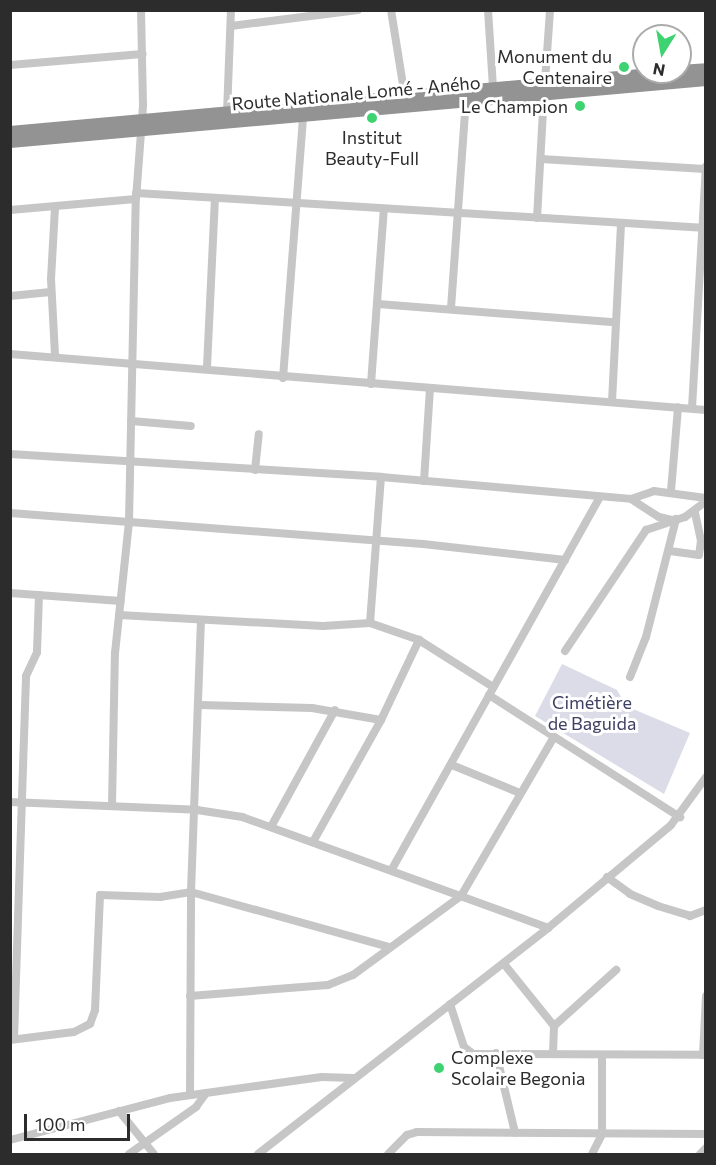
<!DOCTYPE html>
<meta charset="utf-8">
<style>
body{margin:0}
#map{position:relative;width:716px;height:1165px;overflow:hidden;background:#fff;font-family:Commissioner,sans-serif}
div>[style]{position:absolute}
[style*='--x']{left:calc(var(--x)*1px);top:calc(var(--y)*1px);width:calc(var(--w)*1px);rotate:calc(var(--a)*1deg)}
.green>*{inset:0;background:#dbdce8}
.minor>*{height:8px;margin:-4px;padding:0 4px;transform-origin:4px;border-radius:4px;background:#c6c6c6}
.highway>*{height:12px;margin:-6px;padding:0 6px;transform-origin:6px;border-radius:6px;background:#939393}
.dots>*{width:16px;height:16px;translate:-50% -50%;box-sizing:border-box;border:3px solid #fff;border-radius:50%}
span{translate:-50% -50%;white-space:nowrap;text-align:center;line-height:1.15;-webkit-text-stroke:6px #fff;paint-order:stroke}
.poi-label{font-size:18px;color:#2c2c2c}
.right{translate:-100% -50%;text-align:right}
.left{translate:0 -50%;text-align:left}
.street-label{font-size:18px;color:#2c2c2c}
.park-label{font-size:18px;color:#3e4063}
.frame{position:absolute;inset:0;border:12px solid #2c2c2c;pointer-events:none}
.north{position:absolute;left:632px;top:24px;width:60px;height:60px;box-sizing:border-box;background:#fff;border:2px solid #ababab;border-radius:50%;rotate:191deg;font-size:16px;font-weight:700;line-height:24px;text-align:center;color:#2c2c2c}
.north::after{content:'';display:block;margin:auto;width:21px;height:27px;background:#3ed371;clip-path:polygon(50% 0,100% 100%,50% 72%,0 100%)}
.scale{position:absolute;left:24px;top:1114px;width:106px;height:27px;box-sizing:border-box;border:3px solid #2c2c2c;border-top:0;padding-left:8px;font-size:18px;line-height:21px;white-space:nowrap;color:#2c2c2c;-webkit-text-stroke:4px #fff;paint-order:stroke}
</style>
<div id="map">
<div class="green">
<div style="clip-path:polygon(562px 664px,617px 690px,626px 706px,690px 733px,664px 794px,535px 716px)"></div>
</div>
<div class="minor">
<div style="--x:391;--y:10;--w:88;--a:80.9"></div>
<div style="--x:488;--y:10;--w:78;--a:86.3"></div>
<div style="--x:231;--y:26;--w:128;--a:-7.2"></div>
<div style="--x:10;--y:65;--w:133;--a:-4.7"></div>
<div style="--x:545;--y:82;--w:72;--a:-86"></div>
<div style="--x:227;--y:113;--w:103;--a:-87.8"></div>
<div style="--x:541;--y:159;--w:164;--a:3.5"></div>
<div style="--x:136;--y:193;--w:571;--a:3.51"></div>
<div style="--x:10;--y:210;--w:126;--a:-5"></div>
<div style="--x:537;--y:218;--w:125;--a:-86.8"></div>
<div style="--x:10;--y:296;--w:41;--a:-5.6"></div>
<div style="--x:378;--y:304;--w:237;--a:4.4"></div>
<div style="--x:451;--y:308;--w:209;--a:-85.9"></div>
<div style="--x:10;--y:354;--w:698;--a:4.6"></div>
<div style="--x:55;--y:355;--w:76;--a:-93"></div>
<div style="--x:51;--y:279;--w:71;--a:-86.8"></div>
<div style="--x:207;--y:367;--w:169;--a:-87.3"></div>
<div style="--x:283;--y:378;--w:262;--a:-85.6"></div>
<div style="--x:371;--y:384;--w:175;--a:-85.8"></div>
<div style="--x:612;--y:402;--w:178;--a:-87.1"></div>
<div style="--x:692;--y:408;--w:242;--a:-86.7"></div>
<div style="--x:131;--y:421;--w:60;--a:4.8"></div>
<div style="--x:10;--y:454;--w:372;--a:3.5"></div>
<div style="--x:381;--y:477;--w:251;--a:5"></div>
<div style="--x:631;--y:499;--w:33;--a:33"></div>
<div style="--x:659;--y:517;--w:13;--a:13"></div>
<div style="--x:255;--y:470;--w:36;--a:-84"></div>
<div style="--x:424;--y:481;--w:92;--a:-86.3"></div>
<div style="--x:671;--y:491;--w:84;--a:-85.2"></div>
<div style="--x:631;--y:499;--w:24;--a:-19"></div>
<div style="--x:654;--y:491;--w:52;--a:7.7"></div>
<div style="--x:10;--y:513;--w:414;--a:4.3"></div>
<div style="--x:423;--y:544;--w:143;--a:6.4"></div>
<div style="--x:670;--y:551;--w:29;--a:8"></div>
<div style="--x:699;--y:555;--w:14;--a:-82"></div>
<div style="--x:701;--y:541;--w:30;--a:-102"></div>
<div style="--x:10;--y:593;--w:111;--a:4.1"></div>
<div style="--x:119;--y:615;--w:204;--a:3.1"></div>
<div style="--x:323;--y:626;--w:47;--a:-3.7"></div>
<div style="--x:370;--y:623;--w:52;--a:19.1"></div>
<div style="--x:419;--y:640;--w:88;--a:32.4"></div>
<div style="--x:370;--y:623;--w:146;--a:-85.7"></div>
<div style="--x:565;--y:651;--w:146;--a:-56.2"></div>
<div style="--x:646;--y:530;--w:41;--a:-18.4"></div>
<div style="--x:685;--y:517;--w:26;--a:-37"></div>
<div style="--x:630;--y:677;--w:43;--a:-68.2"></div>
<div style="--x:646;--y:637;--w:122;--a:-75.7"></div>
<div style="--x:489;--y:695;--w:227;--a:32.6"></div>
<div style="--x:200;--y:705;--w:112;--a:1.5"></div>
<div style="--x:312;--y:708;--w:70;--a:9.9"></div>
<div style="--x:452;--y:765;--w:74;--a:22.4"></div>
<div style="--x:10;--y:802;--w:187;--a:2.4"></div>
<div style="--x:197;--y:810;--w:46;--a:8.8"></div>
<div style="--x:242;--y:817;--w:326;--a:19.9"></div>
<div style="--x:112;--y:806;--w:153;--a:-88.9"></div>
<div style="--x:115;--y:653;--w:132;--a:-83.9"></div>
<div style="--x:129;--y:522;--w:323;--a:-88.8"></div>
<div style="--x:136;--y:199;--w:94;--a:-85.7"></div>
<div style="--x:143;--y:105;--w:95;--a:-91.2"></div>
<div style="--x:272;--y:825;--w:131;--a:-61.3"></div>
<div style="--x:314;--y:840;--w:137;--a:-60.8"></div>
<div style="--x:381;--y:720;--w:89;--a:-64.6"></div>
<div style="--x:392;--y:869;--w:426;--a:-60.8"></div>
<div style="--x:607;--y:877;--w:29;--a:36"></div>
<div style="--x:630;--y:894;--w:30;--a:23"></div>
<div style="--x:658;--y:906;--w:34;--a:17"></div>
<div style="--x:690;--y:916;--w:17;--a:-21"></div>
<div style="--x:504;--y:964;--w:80;--a:51.1"></div>
<div style="--x:190;--y:996;--w:138;--a:-4.6"></div>
<div style="--x:328;--y:985;--w:27;--a:-22"></div>
<div style="--x:353;--y:975;--w:134;--a:-36.2"></div>
<div style="--x:461;--y:896;--w:184;--a:-59.7"></div>
<div style="--x:450;--y:1004;--w:45;--a:72"></div>
<div style="--x:464;--y:1047;--w:11;--a:38"></div>
<div style="--x:473;--y:1054;--w:233;--a:0.2"></div>
<div style="--x:14;--y:1039;--w:363;--a:-88.1"></div>
<div style="--x:26;--y:676;--w:26;--a:-65"></div>
<div style="--x:37;--y:652;--w:57;--a:-88"></div>
<div style="--x:10;--y:1040;--w:64;--a:-7.1"></div>
<div style="--x:74;--y:1032;--w:18;--a:-27"></div>
<div style="--x:90;--y:1024;--w:15;--a:-70"></div>
<div style="--x:95;--y:1010;--w:115;--a:-87.5"></div>
<div style="--x:100;--y:895;--w:60;--a:1.9"></div>
<div style="--x:160;--y:897;--w:31;--a:-9"></div>
<div style="--x:191;--y:892;--w:205;--a:15.5"></div>
<div style="--x:496;--y:1053;--w:82;--a:76.6"></div>
<div style="--x:553;--y:1054;--w:28;--a:-88"></div>
<div style="--x:554;--y:1026;--w:84;--a:-42.1"></div>
<div style="--x:703;--y:1055;--w:59;--a:-87.1"></div>
<div style="--x:190;--y:1095;--w:203;--a:-89.7"></div>
<div style="--x:191;--y:892;--w:271;--a:-87.9"></div>
<div style="--x:119;--y:1111;--w:55;--a:50.9"></div>
<div style="--x:10;--y:1140;--w:165;--a:-14.7"></div>
<div style="--x:170;--y:1098;--w:153;--a:-7.9"></div>
<div style="--x:322;--y:1077;--w:31;--a:2"></div>
<div style="--x:129;--y:1154;--w:82;--a:-35"></div>
<div style="--x:196;--y:1107;--w:17;--a:-54"></div>
<div style="--x:258;--y:1154;--w:368;--a:-37.9"></div>
<div style="--x:548;--y:928;--w:160;--a:-39.9"></div>
<div style="--x:671;--y:825;--w:59;--a:-53.9"></div>
<div style="--x:388;--y:1154;--w:27;--a:-45"></div>
<div style="--x:407;--y:1135;--w:10;--a:-17"></div>
<div style="--x:417;--y:1132;--w:289;--a:0.4"></div>
<div style="--x:592;--y:1154;--w:22;--a:-63"></div>
<div style="--x:602;--y:1134;--w:79;--a:-90"></div>
<div style="--x:700;--y:1154;--w:8;--a:-45"></div>
</div>
<div class="highway">
<div style="--x:680;--y:71;--w:26;--a:-4"></div>
<div style="--x:10;--y:132;--w:666;--a:-5.17"></div>
<div style="--x:10;--y:142;--w:699;--a:-5.09"></div>
</div>
<div class="dots">
<div style="left:624px;top:67px;background:#3ed371"></div>
<div style="left:580px;top:106px;background:#3ed371"></div>
<div style="left:372px;top:118px;background:#3ed371"></div>
<div style="left:439px;top:1068px;background:#3ed371"></div>
</div>
<div class="poi-label">
<span class="right" style="left:612px;top:67px">Monument du<br>Centenaire</span>
<span class="right" style="left:568px;top:106px">Le Champion</span>
<span style="left:372px;top:148px">Institut<br>Beauty-Full</span>
<span class="left" style="left:451px;top:1068px">Complexe<br>Scolaire Begonia</span>
</div>
<div class="street-label">
<span style="left:356px;top:93px;rotate:-5deg">Route Nationale Lomé - Aného</span>
</div>
<div class="park-label">
<span style="left:592px;top:713px">Cimétière<br>de Baguida</span>
</div>
<div class="frame"></div>
<div class="north">N</div>
<div class="scale">100 m</div>
</div>
